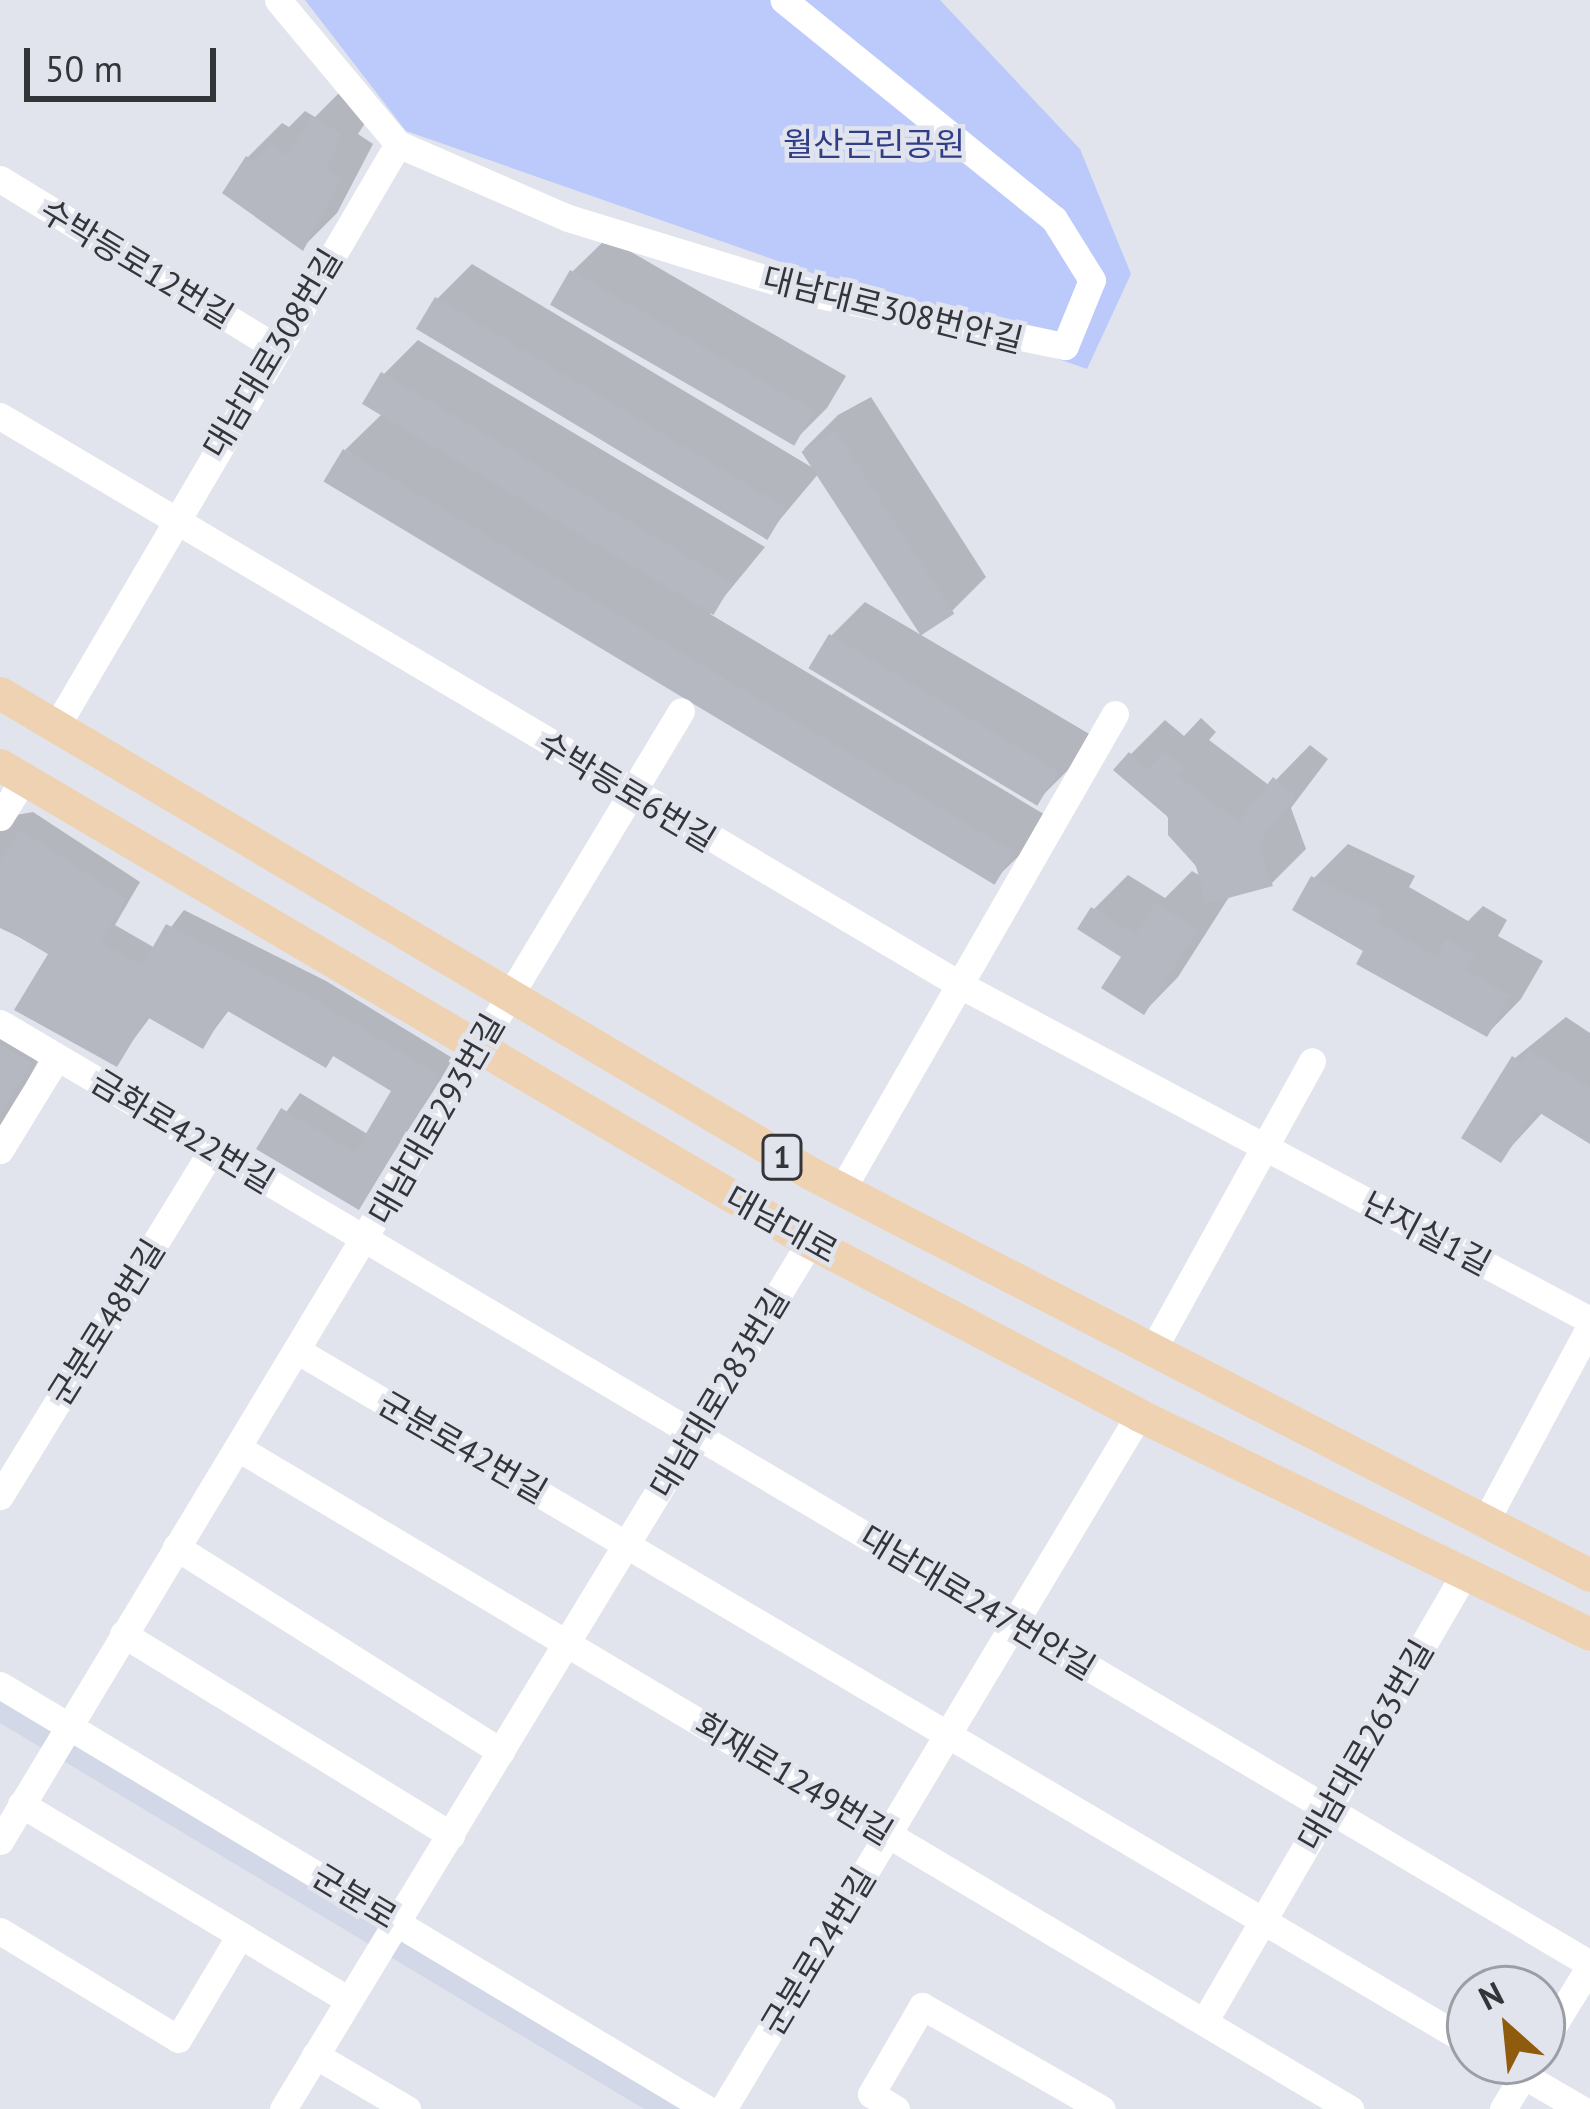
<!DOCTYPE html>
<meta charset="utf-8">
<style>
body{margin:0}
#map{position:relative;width:1590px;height:2109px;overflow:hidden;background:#e1e4ed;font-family:"PT Sans","Noto Sans KR",sans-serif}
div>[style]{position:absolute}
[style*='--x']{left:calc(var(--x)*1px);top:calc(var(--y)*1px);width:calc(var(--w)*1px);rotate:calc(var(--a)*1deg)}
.built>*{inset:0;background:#d2d8e7}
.green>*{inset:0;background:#bbcafb}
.shadow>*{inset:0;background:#0003}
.building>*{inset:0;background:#b5b8c1;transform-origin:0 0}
.minor>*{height:27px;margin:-13.5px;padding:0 13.5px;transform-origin:13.5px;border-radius:13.5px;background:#fff}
.major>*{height:33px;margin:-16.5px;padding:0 16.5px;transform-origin:16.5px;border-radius:16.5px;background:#efd2b1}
span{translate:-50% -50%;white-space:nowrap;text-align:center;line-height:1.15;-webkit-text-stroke:9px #e1e4ed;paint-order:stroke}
.shield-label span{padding:3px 9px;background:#e1e4ed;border:3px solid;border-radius:9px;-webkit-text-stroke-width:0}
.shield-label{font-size:30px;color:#343539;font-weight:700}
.park-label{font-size:33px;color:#313e86}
.street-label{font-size:33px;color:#343539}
.north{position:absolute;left:1446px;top:1965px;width:120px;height:120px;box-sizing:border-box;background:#e1e4ed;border:3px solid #9c9ea5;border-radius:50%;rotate:333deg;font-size:33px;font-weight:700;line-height:48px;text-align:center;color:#343539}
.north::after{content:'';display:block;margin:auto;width:42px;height:54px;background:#8f5b0c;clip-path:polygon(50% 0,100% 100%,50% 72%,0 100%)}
.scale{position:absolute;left:24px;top:48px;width:192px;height:54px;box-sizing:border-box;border:6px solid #343539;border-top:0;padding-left:15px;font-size:36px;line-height:42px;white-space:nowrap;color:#343539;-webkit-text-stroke:9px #e1e4ed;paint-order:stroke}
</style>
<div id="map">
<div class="built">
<div style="clip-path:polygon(0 1695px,695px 2109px,644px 2109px,0 1723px)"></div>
</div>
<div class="green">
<div style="clip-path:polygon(305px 0,940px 0,1080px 149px,1131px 274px,1087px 369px,406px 131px)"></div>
</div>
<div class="shadow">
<div style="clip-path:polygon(348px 84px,375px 108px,358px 134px,373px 144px,337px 213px,303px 247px,248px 157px,282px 123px,289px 127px,305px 111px,315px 117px)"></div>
<div style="clip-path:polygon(607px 238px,846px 376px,827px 408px,793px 442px,572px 272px)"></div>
<div style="clip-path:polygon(472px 264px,818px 471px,804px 449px,838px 415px,871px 397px,986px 577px,952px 611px,819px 473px,767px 535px,437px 299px)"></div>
<div style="clip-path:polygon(418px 340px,765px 547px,710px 614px,1047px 816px,1028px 847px,993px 881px,345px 450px,383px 413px,384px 374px)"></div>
<div style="clip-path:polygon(865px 602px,1091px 735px,1072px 766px,1038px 800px,831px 636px)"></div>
<div style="clip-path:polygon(1201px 718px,1216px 732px,1209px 740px,1270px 786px,1310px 745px,1328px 759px,1291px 808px,1306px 849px,1272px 883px,1231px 894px,1178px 977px,1144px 1012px,1125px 957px,1094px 909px,1128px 875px,1165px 898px,1192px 871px,1202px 877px,1131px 754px,1165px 720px,1184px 736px)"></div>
<div style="clip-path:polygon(0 790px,5px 817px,33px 812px,140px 882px,115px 925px,155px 948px,184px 910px,326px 981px,454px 1059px,359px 1206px,260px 1148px,300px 1093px,369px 1135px,395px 1090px,335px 1054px,326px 1064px,230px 1009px,202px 1046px,151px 1016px,116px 1063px,53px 953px,0 928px)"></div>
<div style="clip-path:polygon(1348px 844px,1415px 876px,1409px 887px,1468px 921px,1483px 906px,1507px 920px,1498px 936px,1543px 961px,1521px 999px,1487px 1034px,1367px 950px,1314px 878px)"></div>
<div style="clip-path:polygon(0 1015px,46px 1046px,0 1133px)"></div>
<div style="clip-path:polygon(1566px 1017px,1590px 1033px,1590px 1141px,1543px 1112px,1500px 1159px,1515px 1058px)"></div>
</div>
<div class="building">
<div style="clip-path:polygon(312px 116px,341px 134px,326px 170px,341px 179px,303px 251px,222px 193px,246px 156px,256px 162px,269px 143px,287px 155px)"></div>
<div style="left:570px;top:270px;width:282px;height:40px;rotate:30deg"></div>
<div style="left:435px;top:297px;width:410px;height:37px;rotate:31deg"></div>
<div style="left:381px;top:372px;width:410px;height:37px;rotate:31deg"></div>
<div style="left:835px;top:430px;width:219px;height:40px;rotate:57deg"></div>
<div style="left:343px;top:449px;width:783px;height:38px;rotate:31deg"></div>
<div style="left:829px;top:634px;width:267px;height:40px;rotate:31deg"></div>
<div style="clip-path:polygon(1164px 751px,1184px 767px,1177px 775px,1239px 822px,1273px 777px,1296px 795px,1258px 844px,1273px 886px,1206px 904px,1196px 866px,1168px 835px,1168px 817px,1113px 770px,1129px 752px,1149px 769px)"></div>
<div style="clip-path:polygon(20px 829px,126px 899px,101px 942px,142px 966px,166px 924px,309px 996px,440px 1076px,359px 1210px,256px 1149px,281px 1108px,355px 1152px,391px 1091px,333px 1056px,326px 1068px,226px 1010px,203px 1049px,147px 1017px,117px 1067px,14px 1010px,48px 954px,0 926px,0 861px)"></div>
<div style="clip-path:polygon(1311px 876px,1383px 911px,1376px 922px,1436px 956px,1446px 939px,1475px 955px,1466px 971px,1511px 996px,1487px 1037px,1356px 964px,1363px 951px,1292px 910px)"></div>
<div style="clip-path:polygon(1156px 903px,1198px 930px,1144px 1015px,1101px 988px,1121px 957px,1077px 929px,1091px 907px,1135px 935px)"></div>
<div style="clip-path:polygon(0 1044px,32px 1063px,0 1116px)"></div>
<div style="clip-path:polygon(1529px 1050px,1590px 1088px,1590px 1144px,1535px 1110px,1501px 1163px,1461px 1138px,1512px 1056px,1521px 1062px)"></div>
</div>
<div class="minor">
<div style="--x:278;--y:0;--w:187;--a:50.2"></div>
<div style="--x:398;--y:144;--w:185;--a:23.5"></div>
<div style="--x:568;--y:218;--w:264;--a:17"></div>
<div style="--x:820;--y:295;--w:250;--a:11.8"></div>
<div style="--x:1065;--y:346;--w:71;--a:-67.8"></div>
<div style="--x:1092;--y:280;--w:72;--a:-121.9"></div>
<div style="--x:1054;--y:219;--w:348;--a:-141"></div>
<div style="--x:0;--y:179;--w:321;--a:31.4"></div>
<div style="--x:0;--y:416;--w:1120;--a:30.64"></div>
<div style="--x:964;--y:987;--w:709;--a:28.01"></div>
<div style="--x:56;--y:727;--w:676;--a:-59.6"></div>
<div style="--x:0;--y:817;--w:44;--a:-58.1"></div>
<div style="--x:0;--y:1023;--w:1848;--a:30.62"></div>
<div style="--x:0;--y:1150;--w:109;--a:-58.5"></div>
<div style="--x:841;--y:1191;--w:550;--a:-60.13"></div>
<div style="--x:298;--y:1351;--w:1361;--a:30.56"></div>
<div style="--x:1152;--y:1351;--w:331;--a:-61.1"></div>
<div style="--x:238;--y:1448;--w:1294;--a:30.73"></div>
<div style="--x:0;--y:1496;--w:407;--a:-58.5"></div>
<div style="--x:1485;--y:1522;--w:222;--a:-61.8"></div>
<div style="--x:176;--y:1547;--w:384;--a:32.2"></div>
<div style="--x:123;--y:1634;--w:385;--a:31.5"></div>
<div style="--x:0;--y:1685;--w:824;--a:30.95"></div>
<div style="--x:21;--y:1804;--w:382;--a:30.9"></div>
<div style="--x:0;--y:1841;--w:1319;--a:-58.92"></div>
<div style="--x:0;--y:1931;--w:208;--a:31.2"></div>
<div style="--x:178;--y:2039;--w:121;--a:-59.2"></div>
<div style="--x:1204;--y:2022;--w:522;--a:-59.85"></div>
<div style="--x:1542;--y:2044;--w:92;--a:-58.4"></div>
<div style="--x:315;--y:2055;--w:107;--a:30.4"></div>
<div style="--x:1499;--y:2061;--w:95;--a:30.3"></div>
<div style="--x:283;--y:2109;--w:1015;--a:-58.71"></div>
<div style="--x:723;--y:2109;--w:809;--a:-59.06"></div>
<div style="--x:896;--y:2109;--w:29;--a:-149"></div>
<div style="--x:871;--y:2094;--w:102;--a:-59.9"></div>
<div style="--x:922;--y:2006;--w:207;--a:29.8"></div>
<div style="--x:1503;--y:2109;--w:56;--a:-58.9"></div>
</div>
<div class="major">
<div style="--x:0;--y:693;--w:942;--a:30.65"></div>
<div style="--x:810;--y:1173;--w:877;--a:27.27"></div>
<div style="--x:0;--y:765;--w:940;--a:30.49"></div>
<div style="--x:810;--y:1242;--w:372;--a:27.7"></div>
<div style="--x:1139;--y:1415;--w:501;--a:25.9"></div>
</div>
<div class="shield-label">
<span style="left:782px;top:1157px">1</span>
</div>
<div class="park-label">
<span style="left:874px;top:144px">월산근린공원</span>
</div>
<div class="street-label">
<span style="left:137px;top:263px;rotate:31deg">수박등로12번길</span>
<span style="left:893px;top:309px;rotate:14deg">대남대로308번안길</span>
<span style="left:272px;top:353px;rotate:-59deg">대남대로308번길</span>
<span style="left:627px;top:791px;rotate:31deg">수박등로6번길</span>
<span style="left:436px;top:1119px;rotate:-60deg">대남대로293번길</span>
<span style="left:183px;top:1131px;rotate:31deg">금화로422번길</span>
<span style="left:782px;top:1224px;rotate:29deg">대남대로</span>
<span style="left:1427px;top:1233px;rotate:28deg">난지실1길</span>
<span style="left:106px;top:1322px;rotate:-58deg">군분로48번길</span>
<span style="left:719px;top:1393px;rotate:-59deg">대남대로283번길</span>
<span style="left:463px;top:1447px;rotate:30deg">군분로42번길</span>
<span style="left:978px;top:1602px;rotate:31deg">대남대로247번안길</span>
<span style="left:1365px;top:1745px;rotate:-60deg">대남대로263번길</span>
<span style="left:794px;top:1778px;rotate:31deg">회재로1249번길</span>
<span style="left:355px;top:1896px;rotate:31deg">군분로</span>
<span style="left:818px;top:1951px;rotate:-59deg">군분로24번길</span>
</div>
<div class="north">N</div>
<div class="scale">50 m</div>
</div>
